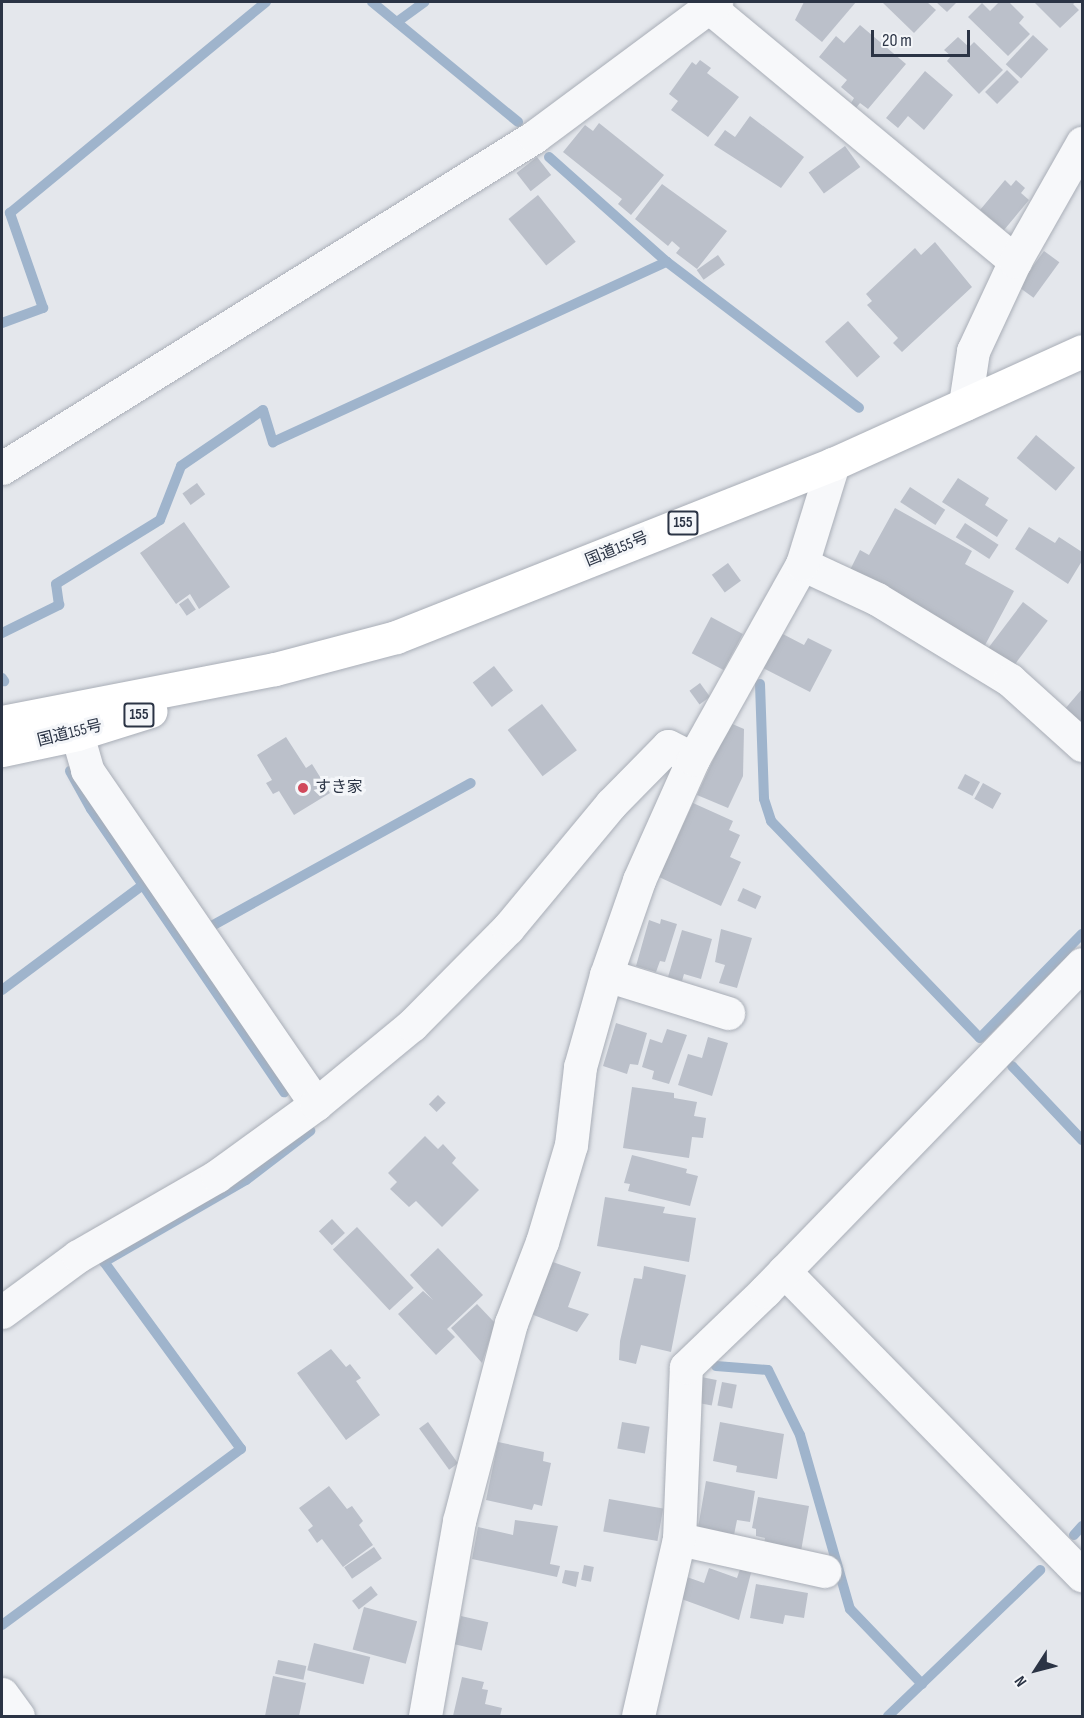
<!DOCTYPE html>
<meta charset="utf-8">
<style>
body{margin:0}
#map{position:relative;width:1084px;height:1718px;overflow:hidden;background:#e4e7ec;font-family:"Sofia Sans Condensed","Noto Sans JP",sans-serif}
div>[style]{position:absolute}
[style*='--x']{left:calc(var(--x)*1px);top:calc(var(--y)*1px);width:calc(var(--w)*1px);rotate:calc(var(--a)*1deg)}
.stream>*{height:10px;margin:-5px;padding:0 5px;transform-origin:5px;border-radius:5px;background:#9fb4cc}
.building>*{inset:0;background:#bbc0ca;transform-origin:0 0}
.roads{filter:drop-shadow(0 0 2px #a9aeb7) drop-shadow(0 0 2px #a9aeb7)}
.minor>*{height:33px;margin:-16.5px;padding:0 16.5px;transform-origin:16.5px;border-radius:16.5px;background:#f7f8fa}
.highway>*{height:33px;margin:-16.5px;padding:0 16.5px;transform-origin:16.5px;border-radius:16.5px;background:#fff}
.dots>*{width:16px;height:16px;translate:-50% -50%;box-sizing:border-box;border:3px solid #f4f6f9;border-radius:50%}
span{translate:-50% -50%;white-space:nowrap;text-align:center;line-height:1.15;-webkit-text-stroke:6px #f4f6f9;paint-order:stroke}
.shield-label span{padding:2px 4px;background:#f4f6f9;border:2px solid;border-radius:4px;-webkit-text-stroke-width:0}
.shield-label{font-size:15px;color:#2b3445;font-weight:700}
.street-label{font-size:16px;color:#2b3445}
.poi-label{font-size:16px;color:#2b3445}
.left{translate:0 -50%;text-align:left}
.frame{position:absolute;inset:0;border:3px solid #2b3445;pointer-events:none}
.north{position:absolute;left:1006px;top:1640px;width:60px;height:60px;-webkit-text-stroke:4px #f4f6f9;paint-order:stroke;rotate:234deg;font-size:16px;font-weight:700;line-height:24px;text-align:center;color:#2b3445}
.north::after{content:'';display:block;margin:auto;width:21px;height:27px;background:#2b3445;clip-path:polygon(50% 0,100% 100%,50% 72%,0 100%)}
.scale{position:absolute;left:871px;top:30px;width:99px;height:27px;box-sizing:border-box;border:3px solid #2b3445;border-top:0;padding-left:8px;font-size:18px;line-height:21px;white-space:nowrap;color:#2b3445;-webkit-text-stroke:4px #f4f6f9;paint-order:stroke}
</style>
<div id="map">
<div class="stream">
<div style="--x:372;--y:2;--w:189;--a:39.4"></div>
<div style="--x:397;--y:22;--w:34;--a:-36"></div>
<div style="--x:549;--y:157;--w:158;--a:41.7"></div>
<div style="--x:667;--y:262;--w:241;--a:37.2"></div>
<div style="--x:2;--y:323;--w:44;--a:-20.1"></div>
<div style="--x:43;--y:308;--w:101;--a:-109.2"></div>
<div style="--x:10;--y:213;--w:332;--a:-39.5"></div>
<div style="--x:2;--y:633;--w:64;--a:-26.2"></div>
<div style="--x:59;--y:605;--w:21;--a:-98"></div>
<div style="--x:56;--y:584;--w:122;--a:-31.6"></div>
<div style="--x:160;--y:520;--w:58;--a:-68.7"></div>
<div style="--x:181;--y:466;--w:99;--a:-34.3"></div>
<div style="--x:263;--y:410;--w:34;--a:73"></div>
<div style="--x:273;--y:442;--w:433;--a:-24.6"></div>
<div style="--x:2;--y:678;--w:4;--a:56"></div>
<div style="--x:760;--y:684;--w:115;--a:88"></div>
<div style="--x:764;--y:799;--w:23;--a:72"></div>
<div style="--x:771;--y:821;--w:301;--a:46.1"></div>
<div style="--x:980;--y:1038;--w:146;--a:-45.6"></div>
<div style="--x:70;--y:771;--w:43;--a:61.1"></div>
<div style="--x:91;--y:809;--w:343;--a:55.7"></div>
<div style="--x:208;--y:928;--w:300;--a:-28.9"></div>
<div style="--x:2;--y:990;--w:176;--a:-36.7"></div>
<div style="--x:1012;--y:1066;--w:102;--a:46.6"></div>
<div style="--x:716;--y:1366;--w:52;--a:4.4"></div>
<div style="--x:768;--y:1370;--w:72;--a:63.8"></div>
<div style="--x:800;--y:1435;--w:181;--a:74"></div>
<div style="--x:850;--y:1609;--w:104;--a:46.2"></div>
<div style="--x:1074;--y:1535;--w:12;--a:-48"></div>
<div style="--x:2;--y:1625;--w:297;--a:-36.4"></div>
<div style="--x:241;--y:1449;--w:232;--a:-126.2"></div>
<div style="--x:104;--y:1262;--w:164;--a:-30"></div>
<div style="--x:246;--y:1180;--w:81;--a:-37.4"></div>
<div style="--x:888;--y:1716;--w:211;--a:-43.8"></div>
</div>
<div class="building">
<div style="clip-path:polygon(804px 2px,856px 2px,822px 42px,795px 20px)"></div>
<div style="clip-path:polygon(882px 2px,927px 2px,936px 10px,914px 33px)"></div>
<div style="clip-path:polygon(936px 2px,957px 2px,947px 12px)"></div>
<div style="clip-path:polygon(999px 2px,1009px 2px,1024px 17px,1019px 23px,1030px 34px,1008px 56px,968px 17px,982px 3px,990px 11px)"></div>
<div style="clip-path:polygon(1034px 2px,1076px 2px,1073px 4px,1079px 10px,1060px 28px)"></div>
<div style="clip-path:polygon(860px 25px,906px 64px,868px 109px,860px 103px,856px 108px,851px 103px,854px 98px,841px 87px,847px 80px,819px 57px,836px 36px,844px 43px)"></div>
<div style="left:1033px;top:35px;width:21px;height:40px;rotate:43deg"></div>
<div style="clip-path:polygon(958px 37px,969px 47px,974px 42px,1003px 70px,979px 94px,947px 61px,951px 56px,944px 50px)"></div>
<div style="clip-path:polygon(700px 60px,711px 68px,707px 73px,739px 97px,708px 137px,671px 110px,678px 101px,669px 94px,692px 62px,696px 65px)"></div>
<div style="left:1007px;top:70px;width:17px;height:31px;rotate:45deg"></div>
<div style="clip-path:polygon(925px 71px,953px 95px,924px 130px,908px 116px,898px 128px,886px 118px)"></div>
<div style="clip-path:polygon(750px 116px,804px 157px,781px 188px,714px 145px,725px 130px,735px 137px)"></div>
<div style="clip-path:polygon(599px 123px,664px 175px,631px 215px,618px 204px,622px 199px,563px 152px,585px 125px,593px 131px)"></div>
<div style="left:845px;top:146px;width:26px;height:45px;rotate:54deg"></div>
<div style="left:537px;top:157px;width:23px;height:26px;rotate:52deg"></div>
<div style="clip-path:polygon(1005px 180px,1011px 186px,1016px 180px,1025px 188px,1021px 193px,1029px 200px,1004px 230px,980px 210px)"></div>
<div style="clip-path:polygon(662px 184px,727px 231px,697px 269px,676px 253px,680px 248px,672px 241px,668px 246px,635px 219px)"></div>
<div style="left:538px;top:195px;width:60px;height:38px;rotate:51deg"></div>
<div style="clip-path:polygon(935px 242px,972px 287px,902px 352px,893px 343px,898px 338px,867px 305px,872px 301px,866px 294px,915px 248px,921px 255px)"></div>
<div style="left:1044px;top:251px;width:19px;height:44px;rotate:36deg"></div>
<div style="left:718px;top:255px;width:12px;height:26px;rotate:55deg"></div>
<div style="left:848px;top:321px;width:48px;height:31px;rotate:48deg"></div>
<div style="left:1036px;top:435px;width:51px;height:30px;rotate:40deg"></div>
<div style="clip-path:polygon(958px 478px,989px 498px,985px 505px,1008px 520px,997px 537px,942px 502px)"></div>
<div style="left:197px;top:483px;width:14px;height:18px;rotate:54deg"></div>
<div style="left:910px;top:487px;width:42px;height:18px;rotate:33deg"></div>
<div style="clip-path:polygon(895px 508px,972px 551px,965px 564px,1014px 591px,984px 647px,849px 572px,860px 550px,869px 555px)"></div>
<div style="clip-path:polygon(184px 522px,230px 587px,199px 609px,190px 594px,176px 604px,140px 553px)"></div>
<div style="left:965px;top:523px;width:40px;height:17px;rotate:33deg"></div>
<div style="clip-path:polygon(1029px 527px,1055px 543px,1059px 537px,1082px 552px,1082px 561px,1068px 584px,1015px 549px)"></div>
<div style="left:728px;top:563px;width:22px;height:20px;rotate:54deg"></div>
<div style="left:188px;top:598px;width:14px;height:11px;rotate:56deg"></div>
<div style="left:1023px;top:602px;width:31px;height:58px;rotate:37deg"></div>
<div style="left:711px;top:617px;width:36px;height:41px;rotate:28deg"></div>
<div style="clip-path:polygon(777px 631px,804px 645px,808px 638px,832px 650px,810px 692px,759px 666px)"></div>
<div style="left:494px;top:666px;width:31px;height:27px;rotate:52deg"></div>
<div style="left:700px;top:683px;width:17px;height:13px;rotate:54deg"></div>
<div style="clip-path:polygon(1082px 689px,1082px 726px,1064px 710px)"></div>
<div style="left:542px;top:704px;width:58px;height:43px;rotate:53deg"></div>
<div style="clip-path:polygon(730px 723px,744px 729px,743px 776px,728px 808px,697px 795px)"></div>
<div style="clip-path:polygon(286px 737px,306px 768px,312px 764px,330px 793px,294px 815px,279px 791px,273px 794px,266px 783px,272px 780px,257px 755px)"></div>
<div style="left:965px;top:774px;width:17px;height:16px;rotate:28deg"></div>
<div style="left:983px;top:783px;width:21px;height:18px;rotate:29deg"></div>
<div style="clip-path:polygon(693px 803px,733px 821px,729px 830px,740px 835px,730px 857px,741px 862px,721px 906px,659px 877px)"></div>
<div style="left:743px;top:888px;width:20px;height:14px;rotate:24deg"></div>
<div style="clip-path:polygon(661px 919px,677px 924px,665px 962px,660px 961px,656px 972px,636px 966px,649px 920px,660px 924px)"></div>
<div style="clip-path:polygon(721px 929px,752px 938px,737px 988px,719px 983px,725px 965px,715px 962px)"></div>
<div style="clip-path:polygon(682px 930px,712px 939px,701px 979px,684px 974px,682px 981px,668px 977px)"></div>
<div style="clip-path:polygon(616px 1023px,647px 1033px,638px 1065px,630px 1064px,627px 1074px,603px 1066px)"></div>
<div style="clip-path:polygon(667px 1029px,687px 1035px,669px 1084px,652px 1079px,654px 1071px,642px 1067px,650px 1039px,662px 1043px)"></div>
<div style="clip-path:polygon(708px 1037px,728px 1043px,712px 1096px,678px 1085px,688px 1054px,702px 1058px)"></div>
<div style="clip-path:polygon(632px 1087px,674px 1093px,674px 1098px,697px 1102px,694px 1116px,706px 1118px,703px 1138px,692px 1137px,689px 1158px,623px 1148px)"></div>
<div style="left:438px;top:1095px;width:11px;height:13px;rotate:45deg"></div>
<div style="clip-path:polygon(425px 1136px,438px 1149px,443px 1144px,456px 1158px,452px 1163px,479px 1190px,442px 1227px,416px 1201px,409px 1207px,390px 1189px,397px 1182px,388px 1173px)"></div>
<div style="clip-path:polygon(632px 1155px,687px 1169px,686px 1173px,698px 1176px,690px 1206px,628px 1191px,630px 1184px,624px 1183px)"></div>
<div style="clip-path:polygon(605px 1197px,665px 1207px,663px 1213px,696px 1218px,689px 1262px,597px 1246px)"></div>
<div style="left:332px;top:1219px;width:19px;height:18px;rotate:47deg"></div>
<div style="left:357px;top:1227px;width:83px;height:33px;rotate:47deg"></div>
<div style="clip-path:polygon(438px 1248px,483px 1295px,447px 1329px,455px 1337px,436px 1355px,398px 1314px,423px 1291px,433px 1300px,410px 1275px)"></div>
<div style="clip-path:polygon(550px 1261px,581px 1272px,568px 1307px,589px 1314px,577px 1332px,531px 1314px)"></div>
<div style="clip-path:polygon(644px 1266px,686px 1275px,671px 1352px,641px 1345px,636px 1364px,619px 1360px,620px 1341px,634px 1278px,642px 1279px)"></div>
<div style="clip-path:polygon(477px 1304px,495px 1323px,482px 1363px,451px 1328px)"></div>
<div style="clip-path:polygon(331px 1349px,346px 1367px,350px 1364px,361px 1378px,356px 1381px,380px 1415px,346px 1440px,297px 1373px)"></div>
<div style="left:701px;top:1377px;width:16px;height:26px;rotate:11deg"></div>
<div style="left:722px;top:1382px;width:15px;height:24px;rotate:11deg"></div>
<div style="left:428px;top:1422px;width:51px;height:11px;rotate:54deg"></div>
<div style="left:622px;top:1422px;width:28px;height:27px;rotate:10deg"></div>
<div style="clip-path:polygon(720px 1422px,784px 1434px,777px 1479px,736px 1472px,737px 1466px,713px 1461px)"></div>
<div style="clip-path:polygon(498px 1442px,544px 1452px,543px 1461px,551px 1463px,542px 1506px,534px 1504px,532px 1510px,486px 1500px)"></div>
<div style="clip-path:polygon(706px 1481px,755px 1491px,750px 1522px,737px 1520px,734px 1535px,698px 1528px)"></div>
<div style="clip-path:polygon(329px 1486px,347px 1509px,352px 1506px,363px 1521px,359px 1525px,373px 1545px,343px 1567px,322px 1539px,317px 1543px,308px 1530px,313px 1526px,299px 1508px)"></div>
<div style="clip-path:polygon(758px 1497px,809px 1506px,801px 1551px,764px 1544px,765px 1538px,756px 1536px,756px 1529px,752px 1528px)"></div>
<div style="left:609px;top:1499px;width:55px;height:33px;rotate:10deg"></div>
<div style="clip-path:polygon(515px 1520px,558px 1526px,550px 1564px,560px 1566px,557px 1577px,472px 1559px,478px 1527px,513px 1535px)"></div>
<div style="left:374px;top:1547px;width:14px;height:36px;rotate:56deg"></div>
<div style="left:584px;top:1565px;width:10px;height:15px;rotate:11deg"></div>
<div style="clip-path:polygon(709px 1568px,737px 1578px,740px 1569px,751px 1573px,739px 1620px,676px 1597px,684px 1576px,704px 1583px)"></div>
<div style="clip-path:polygon(565px 1570px,579px 1572px,576px 1587px,562px 1583px)"></div>
<div style="clip-path:polygon(756px 1584px,808px 1593px,804px 1618px,785px 1615px,783px 1624px,750px 1618px)"></div>
<div style="left:371px;top:1586px;width:11px;height:24px;rotate:52deg"></div>
<div style="left:364px;top:1607px;width:55px;height:44px;rotate:15deg"></div>
<div style="left:461px;top:1616px;width:28px;height:29px;rotate:13deg"></div>
<div style="left:314px;top:1643px;width:58px;height:28px;rotate:14deg"></div>
<div style="left:278px;top:1660px;width:29px;height:14px;rotate:12deg"></div>
<div style="clip-path:polygon(273px 1676px,306px 1683px,299px 1716px,265px 1716px)"></div>
<div style="clip-path:polygon(462px 1677px,484px 1682px,482px 1689px,488px 1690px,485px 1704px,502px 1708px,500px 1716px,453px 1716px)"></div>
</div>
<div class="roads">
<div class="minor">
<div style="--x:709;--y:7;--w:398;--a:39.7"></div>
<div style="--x:965;--y:404;--w:54;--a:-81.4"></div>
<div style="--x:973;--y:351;--w:99;--a:-65"></div>
<div style="--x:1015;--y:261;--w:136;--a:-60.4"></div>
<div style="--x:2;--y:468;--w:627;--a:-31.89"></div>
<div style="--x:534;--y:137;--w:227;--a:-36.6"></div>
<div style="--x:802;--y:564;--w:83;--a:25"></div>
<div style="--x:877;--y:599;--w:156;--a:31.3"></div>
<div style="--x:1010;--y:680;--w:97;--a:42.1"></div>
<div style="--x:77;--y:734;--w:37;--a:74"></div>
<div style="--x:87;--y:770;--w:405;--a:55.6"></div>
<div style="--x:606;--y:975;--w:128;--a:17.3"></div>
<div style="--x:784;--y:1271;--w:426;--a:45.6"></div>
<div style="--x:2;--y:1312;--w:94;--a:-36.4"></div>
<div style="--x:78;--y:1256;--w:160;--a:-29.9"></div>
<div style="--x:217;--y:1176;--w:122;--a:-36"></div>
<div style="--x:316;--y:1104;--w:124;--a:-39.5"></div>
<div style="--x:412;--y:1025;--w:136;--a:-45.3"></div>
<div style="--x:508;--y:928;--w:161;--a:-50.3"></div>
<div style="--x:611;--y:804;--w:81;--a:-45.5"></div>
<div style="--x:668;--y:746;--w:28;--a:27"></div>
<div style="--x:679;--y:1539;--w:149;--a:12.4"></div>
<div style="--x:2;--y:1694;--w:27;--a:54"></div>
<div style="--x:425;--y:1716;--w:198;--a:-80.1"></div>
<div style="--x:459;--y:1521;--w:205;--a:-75.3"></div>
<div style="--x:511;--y:1323;--w:87;--a:-69.1"></div>
<div style="--x:542;--y:1242;--w:101;--a:-73.4"></div>
<div style="--x:571;--y:1145;--w:79;--a:-83.4"></div>
<div style="--x:580;--y:1067;--w:96;--a:-74.2"></div>
<div style="--x:606;--y:975;--w:101;--a:-70.8"></div>
<div style="--x:639;--y:880;--w:133;--a:-65.9"></div>
<div style="--x:693;--y:759;--w:223;--a:-60.8"></div>
<div style="--x:802;--y:564;--w:105;--a:-72.8"></div>
<div style="--x:638;--y:1716;--w:182;--a:-77"></div>
<div style="--x:679;--y:1539;--w:172;--a:-87.7"></div>
<div style="--x:686;--y:1367;--w:110;--a:-43.9"></div>
<div style="--x:765;--y:1291;--w:455;--a:-45.9"></div>
</div>
<div class="highway">
<div style="--x:2;--y:722;--w:278;--a:-11"></div>
<div style="--x:275;--y:669;--w:125;--a:-14.8"></div>
<div style="--x:396;--y:637;--w:470;--a:-21.6"></div>
<div style="--x:833;--y:464;--w:273;--a:-24.4"></div>
<div style="--x:2;--y:750;--w:77;--a:-12"></div>
<div style="--x:77;--y:734;--w:77;--a:-17.3"></div>
</div>
</div>
<div class="dots">
<div style="left:303px;top:788px;background:#d1495b"></div>
</div>
<div class="shield-label">
<span style="left:683px;top:523px">155</span>
<span style="left:139px;top:715px">155</span>
</div>
<div class="street-label">
<span style="left:617px;top:550px;rotate:-22deg">国道155号</span>
<span style="left:70px;top:734px;rotate:-14deg">国道155号</span>
</div>
<div class="poi-label">
<span class="left" style="left:315px;top:788px">すき家</span>
</div>
<div class="frame"></div>
<div class="north">N</div>
<div class="scale">20 m</div>
</div>
